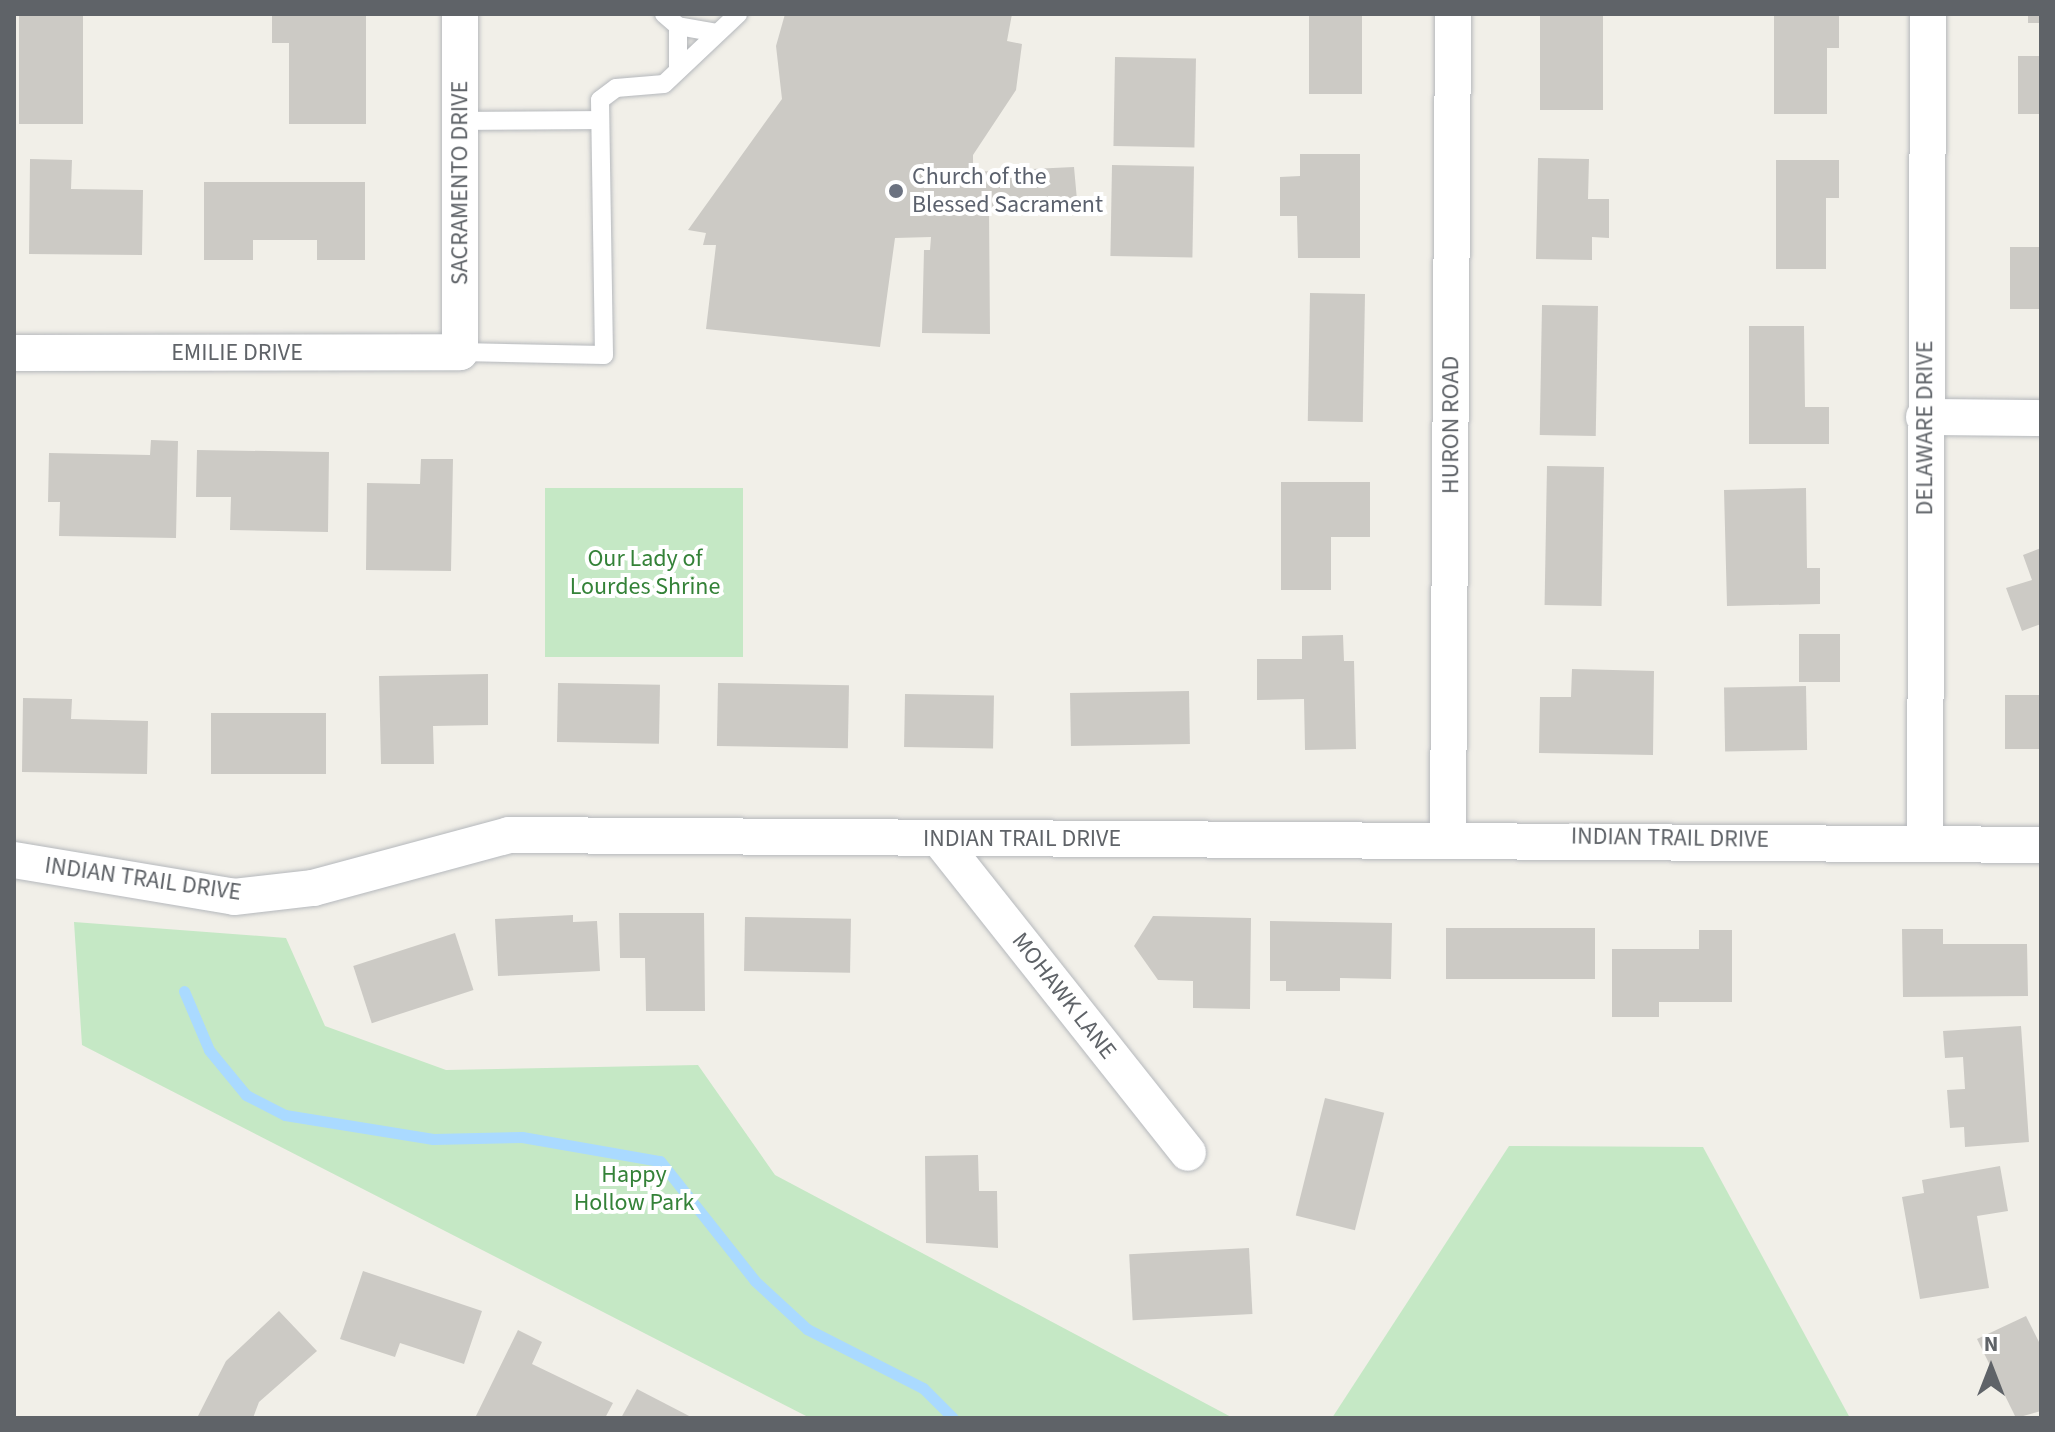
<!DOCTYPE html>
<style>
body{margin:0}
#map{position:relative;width:2055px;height:1432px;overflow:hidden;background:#f1efe8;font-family:"Source Sans 3",sans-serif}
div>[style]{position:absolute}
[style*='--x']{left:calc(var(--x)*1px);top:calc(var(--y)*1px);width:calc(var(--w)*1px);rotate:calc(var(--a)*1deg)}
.green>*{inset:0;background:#c5e8c5;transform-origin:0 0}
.stream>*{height:11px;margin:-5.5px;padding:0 5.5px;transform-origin:5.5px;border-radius:5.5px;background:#aadaff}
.building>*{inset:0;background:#cccac5;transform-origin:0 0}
.roads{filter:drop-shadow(0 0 2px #b5b8bc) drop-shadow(0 0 2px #b5b8bc)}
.service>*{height:18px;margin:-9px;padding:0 9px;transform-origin:9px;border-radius:9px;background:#fff}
.minor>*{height:36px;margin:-18px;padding:0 18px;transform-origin:18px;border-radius:18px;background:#fff}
.dots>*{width:22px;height:22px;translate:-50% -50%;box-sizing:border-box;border:4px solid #fff;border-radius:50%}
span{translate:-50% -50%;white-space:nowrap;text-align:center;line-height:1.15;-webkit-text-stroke:8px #fff;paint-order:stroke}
.worship-label{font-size:24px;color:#5b616d}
.left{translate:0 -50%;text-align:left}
.street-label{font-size:24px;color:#5f6368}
.park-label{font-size:24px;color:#348238}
.frame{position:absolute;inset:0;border:16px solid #5f6368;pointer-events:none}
.north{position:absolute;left:1951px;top:1328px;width:80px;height:80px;-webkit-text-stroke:6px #fff;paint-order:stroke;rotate:0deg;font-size:22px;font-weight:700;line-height:32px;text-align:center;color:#5f6368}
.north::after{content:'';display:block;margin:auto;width:28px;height:36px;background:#5f6368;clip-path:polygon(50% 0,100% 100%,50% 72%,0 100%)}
</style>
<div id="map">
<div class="green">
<div style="left:545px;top:488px;width:198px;height:169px"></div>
<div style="clip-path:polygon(74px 922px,286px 938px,325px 1026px,446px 1070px,698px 1065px,775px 1175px,1233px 1418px,810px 1418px,82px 1045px)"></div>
<div style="clip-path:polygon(1509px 1146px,1703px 1147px,1850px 1418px,1332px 1418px)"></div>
</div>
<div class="stream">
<div style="--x:184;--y:991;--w:64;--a:67"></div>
<div style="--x:209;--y:1050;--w:58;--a:50.6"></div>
<div style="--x:246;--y:1095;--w:44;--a:27.1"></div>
<div style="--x:285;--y:1115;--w:150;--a:9.2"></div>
<div style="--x:433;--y:1139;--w:89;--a:-1.3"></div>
<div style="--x:522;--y:1137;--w:140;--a:9.9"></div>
<div style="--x:660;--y:1161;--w:153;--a:51.6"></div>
<div style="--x:755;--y:1281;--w:71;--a:42.7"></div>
<div style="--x:807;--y:1329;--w:130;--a:27"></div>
<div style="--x:923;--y:1388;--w:42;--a:45"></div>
</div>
<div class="building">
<div style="left:19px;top:14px;width:64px;height:110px"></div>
<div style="clip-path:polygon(272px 14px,366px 14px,366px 124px,289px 124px,289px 43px,272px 43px)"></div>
<div style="clip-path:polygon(785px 14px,1012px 14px,1007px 41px,1022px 44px,1016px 90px,973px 155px,973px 172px,1074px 167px,1078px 211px,989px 210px,990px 334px,922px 333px,924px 250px,930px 250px,931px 237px,895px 238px,880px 347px,706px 329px,716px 245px,703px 245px,706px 233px,688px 230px,782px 99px,776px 46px)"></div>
<div style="left:1309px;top:14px;width:53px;height:80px"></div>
<div style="left:1540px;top:14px;width:63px;height:96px"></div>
<div style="clip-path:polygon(1774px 14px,1839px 14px,1839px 48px,1827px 48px,1827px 114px,1774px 114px)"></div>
<div style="left:2028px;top:14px;width:13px;height:9px"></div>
<div style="left:2018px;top:56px;width:23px;height:58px"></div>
<div style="left:1115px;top:57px;width:81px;height:89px;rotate:1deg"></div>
<div style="clip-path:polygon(1300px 154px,1360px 154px,1360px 258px,1298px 258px,1297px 216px,1280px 216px,1280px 177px,1300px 176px)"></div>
<div style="clip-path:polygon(1538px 158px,1589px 159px,1588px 199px,1609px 199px,1609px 238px,1592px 237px,1592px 260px,1536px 259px)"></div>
<div style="clip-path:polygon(30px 159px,72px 160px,71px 189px,143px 190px,142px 255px,29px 254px)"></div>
<div style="clip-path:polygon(1776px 160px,1839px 160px,1839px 198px,1826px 198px,1826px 269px,1776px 269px)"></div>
<div style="left:1112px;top:165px;width:82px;height:91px;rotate:1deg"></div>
<div style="clip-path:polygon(204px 182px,365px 182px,365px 260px,317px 260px,317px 240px,253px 240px,253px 260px,204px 260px)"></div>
<div style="left:2041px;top:247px;width:62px;height:31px;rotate:90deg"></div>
<div style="left:1365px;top:294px;width:128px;height:55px;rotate:91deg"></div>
<div style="left:1542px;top:305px;width:56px;height:130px;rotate:1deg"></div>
<div style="clip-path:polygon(1749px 326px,1804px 326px,1805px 407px,1829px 407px,1829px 444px,1749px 444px)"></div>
<div style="clip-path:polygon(151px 440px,178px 441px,176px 538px,59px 536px,60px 502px,48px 502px,49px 453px,150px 455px)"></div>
<div style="clip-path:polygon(197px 450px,329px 452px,328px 532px,230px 530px,231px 497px,196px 497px)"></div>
<div style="clip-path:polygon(421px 459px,453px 459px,451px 571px,366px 570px,367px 483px,420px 484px)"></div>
<div style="left:1547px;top:466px;width:57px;height:139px;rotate:1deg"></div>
<div style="clip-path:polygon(1281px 482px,1370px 482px,1370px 537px,1331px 537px,1331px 590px,1281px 590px)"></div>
<div style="clip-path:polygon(1806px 488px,1807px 568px,1820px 568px,1820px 604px,1727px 606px,1724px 490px)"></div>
<div style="clip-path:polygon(2041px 548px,2041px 624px,2022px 631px,2006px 588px,2032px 580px,2023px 555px)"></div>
<div style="left:1799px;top:634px;width:41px;height:48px"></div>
<div style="clip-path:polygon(1343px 635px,1344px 661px,1354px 661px,1356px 749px,1305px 750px,1304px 699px,1257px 700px,1257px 659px,1302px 659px,1302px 636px)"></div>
<div style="clip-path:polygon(1572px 669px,1654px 671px,1653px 755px,1539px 753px,1540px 697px,1571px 697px)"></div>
<div style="clip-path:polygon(488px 674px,488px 725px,433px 726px,434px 764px,381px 764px,379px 676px)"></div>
<div style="left:558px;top:683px;width:102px;height:59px;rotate:1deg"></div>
<div style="left:718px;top:683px;width:131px;height:63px;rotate:1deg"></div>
<div style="left:1806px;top:686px;width:64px;height:82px;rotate:89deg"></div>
<div style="left:1189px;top:691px;width:53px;height:119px;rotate:89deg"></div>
<div style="left:905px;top:694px;width:89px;height:53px;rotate:1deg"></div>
<div style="left:2041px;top:695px;width:54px;height:36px;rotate:90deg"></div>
<div style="clip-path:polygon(23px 698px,72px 699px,71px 719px,148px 721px,147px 774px,22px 772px)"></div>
<div style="left:211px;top:713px;width:115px;height:61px"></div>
<div style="clip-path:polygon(619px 913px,704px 913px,705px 1011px,646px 1011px,645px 958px,620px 958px)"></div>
<div style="clip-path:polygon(573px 915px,573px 922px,597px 921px,600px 971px,498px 976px,495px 919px)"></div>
<div style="clip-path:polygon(1153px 916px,1251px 918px,1250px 1009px,1193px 1008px,1193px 981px,1158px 980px,1134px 946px)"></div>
<div style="left:745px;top:917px;width:106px;height:54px;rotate:1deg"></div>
<div style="clip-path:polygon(1270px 921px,1392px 923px,1391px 979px,1340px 978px,1340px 991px,1286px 991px,1286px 981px,1270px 981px)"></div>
<div style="left:1446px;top:928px;width:149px;height:51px"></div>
<div style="clip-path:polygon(1902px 929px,1943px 929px,1943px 944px,2027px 944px,2028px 996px,1903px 997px)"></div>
<div style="clip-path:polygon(1699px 930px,1732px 930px,1732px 1002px,1659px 1002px,1659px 1017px,1612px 1017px,1612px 949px,1699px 949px)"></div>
<div style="left:455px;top:933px;width:60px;height:107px;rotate:72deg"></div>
<div style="clip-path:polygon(2021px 1026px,2029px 1142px,1965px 1147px,1964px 1127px,1950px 1128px,1947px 1090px,1965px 1089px,1963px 1057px,1945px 1058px,1943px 1031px)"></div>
<div style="left:1325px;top:1098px;width:61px;height:121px;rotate:14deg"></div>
<div style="clip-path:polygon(978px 1155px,979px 1191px,997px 1191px,998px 1248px,926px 1243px,925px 1156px)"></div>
<div style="clip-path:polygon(2000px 1166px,2008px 1211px,1977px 1216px,1989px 1288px,1920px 1299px,1902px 1197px,1924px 1193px,1922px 1180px)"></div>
<div style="left:1249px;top:1248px;width:66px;height:120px;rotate:87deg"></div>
<div style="clip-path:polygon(363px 1271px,482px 1311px,464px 1364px,400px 1343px,395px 1357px,340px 1339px)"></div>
<div style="clip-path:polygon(279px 1311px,317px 1351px,259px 1402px,253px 1418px,198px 1416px,226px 1361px)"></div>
<div style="clip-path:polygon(2026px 1316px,2041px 1346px,2041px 1411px,2016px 1418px,1977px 1339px)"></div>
<div style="clip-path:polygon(518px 1330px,542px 1342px,532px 1364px,613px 1403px,605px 1418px,475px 1418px)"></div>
<div style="clip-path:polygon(637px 1389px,693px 1418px,621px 1418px)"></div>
</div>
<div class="roads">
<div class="service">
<div style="--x:664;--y:14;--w:18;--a:41"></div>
<div style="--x:678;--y:26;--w:39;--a:10"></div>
<div style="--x:678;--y:70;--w:44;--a:-90"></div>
<div style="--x:460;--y:121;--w:140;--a:-0.4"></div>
<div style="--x:460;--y:352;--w:144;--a:1.2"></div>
<div style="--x:604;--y:355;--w:255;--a:-90.9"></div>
<div style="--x:600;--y:100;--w:20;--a:-37"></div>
<div style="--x:616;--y:88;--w:48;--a:-4.8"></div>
<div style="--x:664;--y:84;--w:102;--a:-43.4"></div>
</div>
<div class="minor">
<div style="--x:14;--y:353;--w:446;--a:-0.1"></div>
<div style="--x:460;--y:352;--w:338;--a:-90"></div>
<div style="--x:1924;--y:417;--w:117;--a:0.5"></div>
<div style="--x:1448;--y:835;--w:821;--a:-89.65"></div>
<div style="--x:940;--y:840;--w:399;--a:51.6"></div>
<div style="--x:1925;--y:842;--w:828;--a:-89.79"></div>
<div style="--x:14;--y:860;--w:223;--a:9.5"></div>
<div style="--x:234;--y:897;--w:80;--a:-6.5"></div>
<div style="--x:313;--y:888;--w:203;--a:-15.1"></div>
<div style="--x:509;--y:835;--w:1532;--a:0.37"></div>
</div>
</div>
<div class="dots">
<div style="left:896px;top:191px;background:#6b7280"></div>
</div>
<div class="worship-label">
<span class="left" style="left:912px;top:191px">Church of the<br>Blessed Sacrament</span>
</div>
<div class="street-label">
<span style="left:460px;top:183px;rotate:-90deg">SACRAMENTO DRIVE</span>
<span style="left:237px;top:353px">EMILIE DRIVE</span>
<span style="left:1451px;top:425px;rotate:-90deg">HURON ROAD</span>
<span style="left:1925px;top:428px;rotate:-90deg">DELAWARE DRIVE</span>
<span style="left:1670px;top:838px;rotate:1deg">INDIAN TRAIL DRIVE</span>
<span style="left:1022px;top:839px">INDIAN TRAIL DRIVE</span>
<span style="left:143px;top:879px;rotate:8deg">INDIAN TRAIL DRIVE</span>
<span style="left:1064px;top:996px;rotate:52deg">MOHAWK LANE</span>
</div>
<div class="park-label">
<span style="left:645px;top:573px">Our Lady of<br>Lourdes Shrine</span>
<span style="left:634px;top:1189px">Happy<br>Hollow Park</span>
</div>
<div class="frame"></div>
<div class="north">N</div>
</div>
